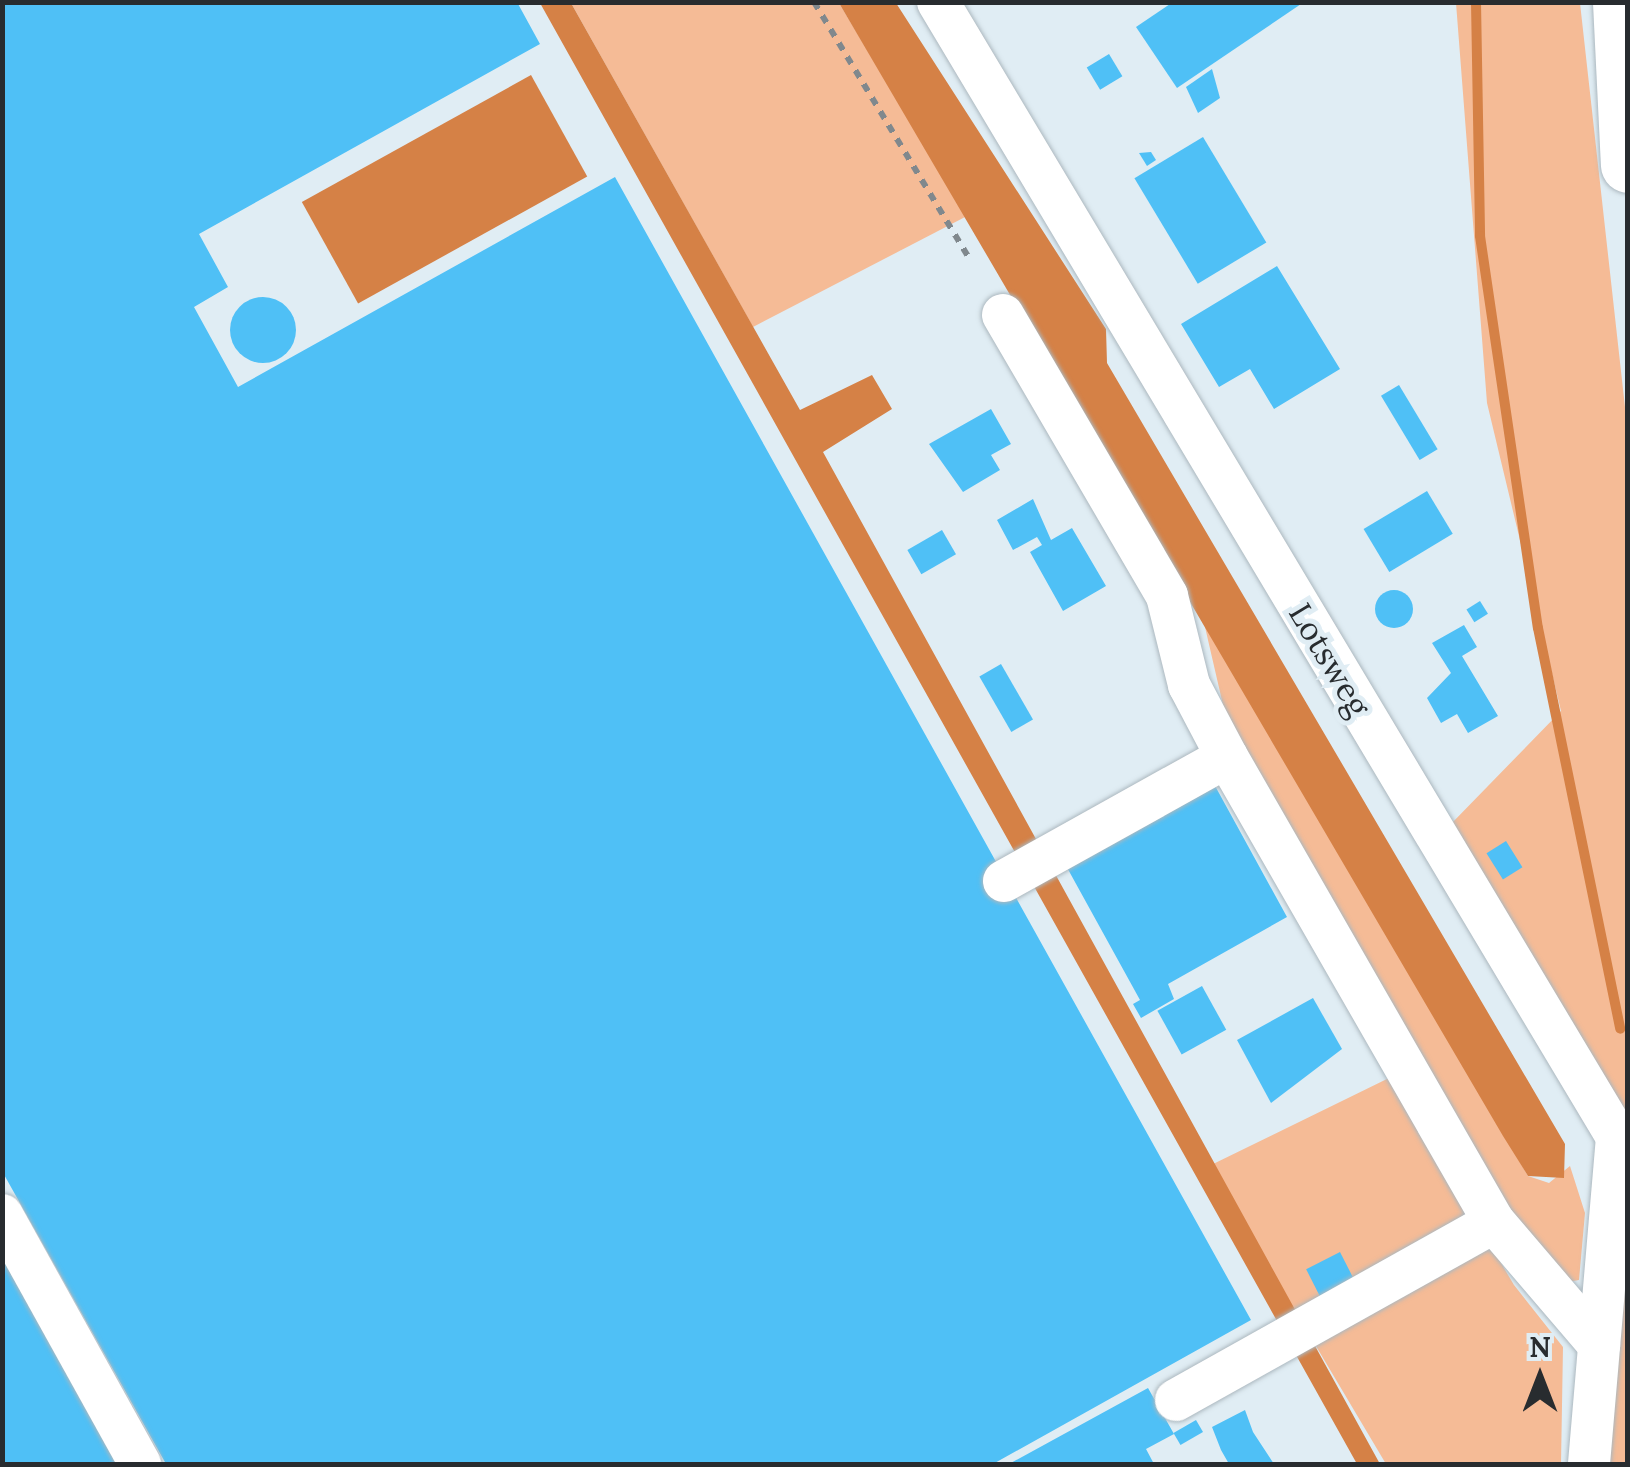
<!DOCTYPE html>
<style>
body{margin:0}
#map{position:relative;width:1630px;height:1467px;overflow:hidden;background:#e0edf4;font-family:Lora,serif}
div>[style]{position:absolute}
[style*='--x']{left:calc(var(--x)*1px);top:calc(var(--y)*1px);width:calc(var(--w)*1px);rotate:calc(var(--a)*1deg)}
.green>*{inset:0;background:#f5bb96}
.water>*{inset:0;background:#d58146;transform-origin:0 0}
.stream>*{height:10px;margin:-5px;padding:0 5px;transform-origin:5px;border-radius:5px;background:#d58146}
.building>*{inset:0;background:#4fc0f6;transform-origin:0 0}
.round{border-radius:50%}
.path>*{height:6px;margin-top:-3px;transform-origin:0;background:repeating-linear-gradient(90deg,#80888d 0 8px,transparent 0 16px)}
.roads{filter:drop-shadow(0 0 2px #acb8bf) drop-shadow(0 0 2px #acb8bf)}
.minor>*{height:42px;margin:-21px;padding:0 21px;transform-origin:21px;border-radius:21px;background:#fff}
.highway>*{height:55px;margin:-27.5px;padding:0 27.5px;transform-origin:27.5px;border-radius:27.5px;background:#fff}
span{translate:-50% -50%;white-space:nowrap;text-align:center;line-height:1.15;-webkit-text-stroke:10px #e0edf4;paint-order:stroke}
.street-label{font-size:32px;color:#282c2f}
.frame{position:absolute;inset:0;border:5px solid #282c2f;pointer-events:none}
.north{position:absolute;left:1490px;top:1327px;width:100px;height:100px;-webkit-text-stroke:8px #e0edf4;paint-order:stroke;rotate:0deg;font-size:28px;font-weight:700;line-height:40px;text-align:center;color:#282c2f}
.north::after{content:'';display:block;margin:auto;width:35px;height:45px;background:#282c2f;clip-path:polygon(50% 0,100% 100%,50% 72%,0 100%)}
</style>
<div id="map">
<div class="green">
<div style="clip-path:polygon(571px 3px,839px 3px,967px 216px,753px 327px)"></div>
<div style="clip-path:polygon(1456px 3px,1580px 3px,1628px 434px,1627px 1120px,1451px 824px,1561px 711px,1487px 403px)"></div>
<div style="clip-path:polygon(1202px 614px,1528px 1176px,1549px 1183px,1570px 1166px,1585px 1213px,1579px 1280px,1562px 1283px,1529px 1245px,1226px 718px)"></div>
<div style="clip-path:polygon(1391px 1077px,1514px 1285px,1563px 1347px,1561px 1464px,1386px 1464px,1209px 1166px)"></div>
<div style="clip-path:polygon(1627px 1213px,1627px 1464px,1608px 1464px)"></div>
</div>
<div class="water">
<div style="clip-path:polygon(540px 3px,571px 3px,800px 410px,872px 375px,892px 409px,823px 452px,1380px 1464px,1357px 1464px)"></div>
<div style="clip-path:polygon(839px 3px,896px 3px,1106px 329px,1107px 363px,1565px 1144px,1564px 1178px,1528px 1176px,1503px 1136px)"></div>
<div style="left:531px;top:75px;width:116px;height:262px;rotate:61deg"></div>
</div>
<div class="stream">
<div style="--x:1476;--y:2;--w:234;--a:89"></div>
<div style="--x:1480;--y:236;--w:396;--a:81.6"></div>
<div style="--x:1538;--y:628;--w:409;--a:78.4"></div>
</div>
<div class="building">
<div style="clip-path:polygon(2px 2px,517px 2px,540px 44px,199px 234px,228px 287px,194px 307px,238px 387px,615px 177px,1251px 1320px,993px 1464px,166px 1464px,2px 1171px)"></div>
<div style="clip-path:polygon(1173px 2px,1304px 2px,1177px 88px,1136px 27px)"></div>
<div style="left:1109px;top:54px;width:26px;height:26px;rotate:59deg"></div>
<div style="clip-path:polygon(1212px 69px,1220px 98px,1198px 113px,1186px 87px)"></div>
<div style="left:1203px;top:137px;width:123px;height:80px;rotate:59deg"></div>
<div style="clip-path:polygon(1151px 152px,1156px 160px,1147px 166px,1139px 153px)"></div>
<div style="clip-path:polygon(1277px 266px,1340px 369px,1274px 409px,1250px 369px,1219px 387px,1181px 324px)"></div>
<div class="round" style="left:230px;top:297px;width:66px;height:66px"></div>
<div style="left:1399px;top:385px;width:75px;height:21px;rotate:59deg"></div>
<div style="clip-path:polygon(991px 409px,1011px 444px,991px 455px,1000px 470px,963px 492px,929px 444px)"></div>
<div style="left:1427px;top:491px;width:50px;height:74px;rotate:59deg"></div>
<div style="clip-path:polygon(1033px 499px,1051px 540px,1072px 528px,1106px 586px,1063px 611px,1030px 552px,1042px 545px,1037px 537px,1013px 550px,997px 520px)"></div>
<div style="left:942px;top:530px;width:28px;height:40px;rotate:60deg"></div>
<div class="round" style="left:1375px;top:590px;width:38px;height:38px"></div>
<div style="left:1480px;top:601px;width:15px;height:16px;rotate:58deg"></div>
<div style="clip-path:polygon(1464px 625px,1477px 647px,1462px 656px,1498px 716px,1468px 733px,1457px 714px,1441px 723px,1427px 698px,1451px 673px,1432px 643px)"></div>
<div style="left:1001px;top:664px;width:64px;height:25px;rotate:60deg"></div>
<div style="clip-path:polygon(1208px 773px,1287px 917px,1168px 984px,1174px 999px,1141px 1018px,1133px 1004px,1140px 1000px,1059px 853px)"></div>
<div style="left:1506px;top:841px;width:31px;height:23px;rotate:58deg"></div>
<div style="left:1202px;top:986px;width:50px;height:51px;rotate:61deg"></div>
<div style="clip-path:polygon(1313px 998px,1342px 1049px,1271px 1103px,1237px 1040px)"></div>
<div style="clip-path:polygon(2px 1242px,126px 1464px,2px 1464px)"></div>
<div style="left:1340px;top:1252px;width:37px;height:38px;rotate:63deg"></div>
<div style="clip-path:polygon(1148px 1388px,1174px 1434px,1146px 1449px,1154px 1464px,1009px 1464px)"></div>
<div style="clip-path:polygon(1245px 1410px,1253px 1432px,1274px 1464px,1229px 1464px,1221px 1450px,1212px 1427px)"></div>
<div style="left:1196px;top:1420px;width:14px;height:26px;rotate:60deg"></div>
</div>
<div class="path">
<div style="--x:814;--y:2;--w:303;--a:58.8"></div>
</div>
<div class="roads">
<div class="minor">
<div style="--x:938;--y:2;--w:1323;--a:59.11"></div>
<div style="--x:1617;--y:1137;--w:328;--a:94.9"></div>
<div style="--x:1003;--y:315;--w:325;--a:59.7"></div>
<div style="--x:1167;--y:596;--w:92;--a:76.1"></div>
<div style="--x:1189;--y:685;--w:81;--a:62.2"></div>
<div style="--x:1227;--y:757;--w:536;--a:60.14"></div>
<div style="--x:1494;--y:1222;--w:162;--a:49.5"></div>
<div style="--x:1004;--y:881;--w:255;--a:-29.1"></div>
<div style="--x:2;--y:1215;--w:285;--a:61"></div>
<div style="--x:1176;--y:1400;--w:364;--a:-29.2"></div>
</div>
<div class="highway">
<div style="--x:1620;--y:2;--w:163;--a:87.2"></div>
</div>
</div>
<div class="street-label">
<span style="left:1329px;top:660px;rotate:59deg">Lotsweg</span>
</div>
<div class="frame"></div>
<div class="north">N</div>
</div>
